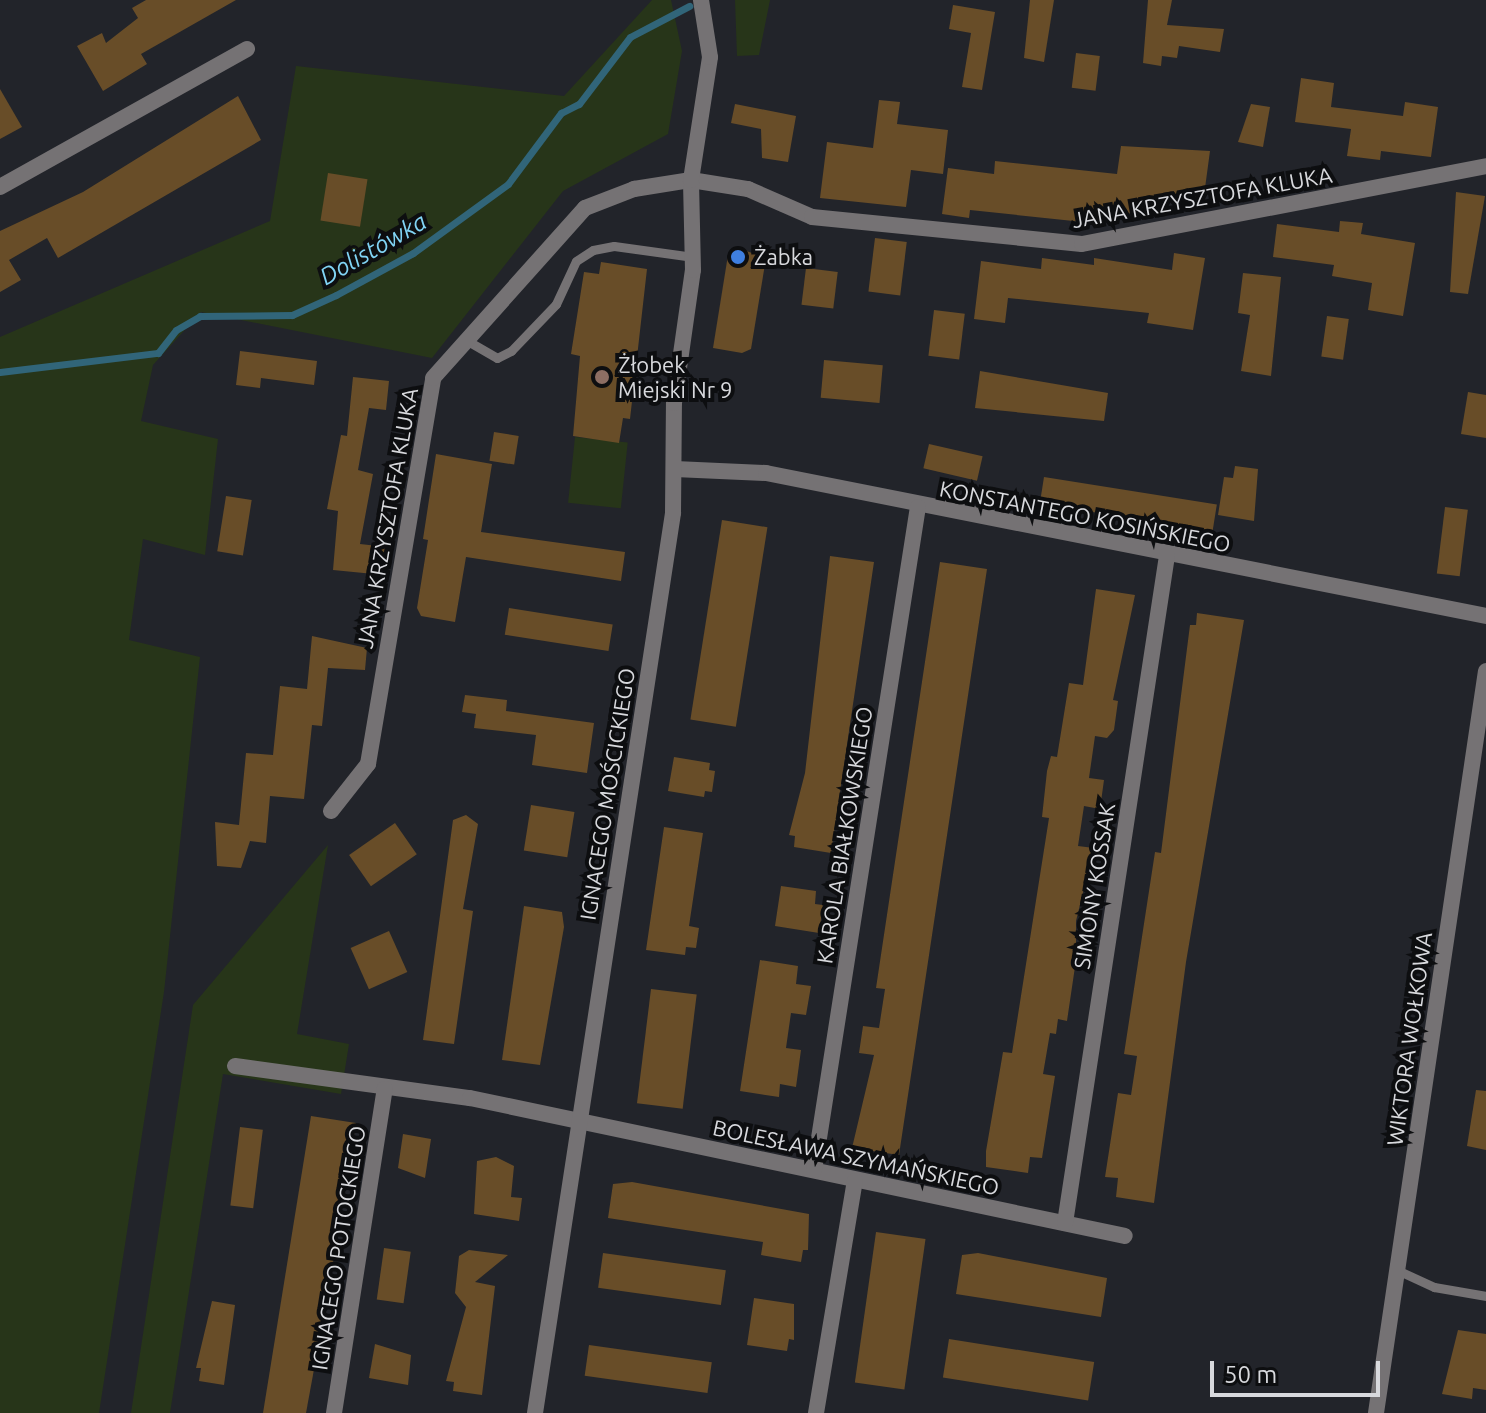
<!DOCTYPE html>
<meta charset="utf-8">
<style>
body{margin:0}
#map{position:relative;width:1486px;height:1413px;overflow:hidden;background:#22242a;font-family:Ubuntu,sans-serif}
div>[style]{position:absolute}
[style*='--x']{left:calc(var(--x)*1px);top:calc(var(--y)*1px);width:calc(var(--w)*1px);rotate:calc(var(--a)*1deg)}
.green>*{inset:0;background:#273519;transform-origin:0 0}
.stream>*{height:7px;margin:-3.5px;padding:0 3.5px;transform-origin:3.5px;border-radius:3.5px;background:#316579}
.building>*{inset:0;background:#684d28;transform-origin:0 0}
.lane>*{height:9px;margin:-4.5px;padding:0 4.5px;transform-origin:4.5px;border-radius:4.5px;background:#757274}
.street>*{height:16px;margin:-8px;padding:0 8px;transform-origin:8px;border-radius:8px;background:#757274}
.dots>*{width:22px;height:22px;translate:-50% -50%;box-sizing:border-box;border:4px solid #0d0e10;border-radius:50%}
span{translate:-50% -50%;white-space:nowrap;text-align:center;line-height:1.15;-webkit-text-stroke:8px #0d0e10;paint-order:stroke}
.street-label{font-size:22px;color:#d8d9dd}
.poi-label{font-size:22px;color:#d8d9dd}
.left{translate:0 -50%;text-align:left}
.water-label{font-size:24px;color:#81d4f5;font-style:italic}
.scale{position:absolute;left:1210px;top:1361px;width:170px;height:36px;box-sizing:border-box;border:4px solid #d8d9dd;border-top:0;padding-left:10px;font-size:24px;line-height:28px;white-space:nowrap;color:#d8d9dd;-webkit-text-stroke:6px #0d0e10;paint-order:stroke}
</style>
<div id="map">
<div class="green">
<div style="clip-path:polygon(652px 0,671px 0,682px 51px,668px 134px,563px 191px,432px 358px,201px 312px,153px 365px,141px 421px,218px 439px,205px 555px,143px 539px,129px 640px,200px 657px,164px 992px,99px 1413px,0 1413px,0 337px,270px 221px,296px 66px,564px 96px)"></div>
<div style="clip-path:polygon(735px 0,770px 0,759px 55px,737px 56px)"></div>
<div style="left:575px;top:437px;width:53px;height:66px;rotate:6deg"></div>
<div style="clip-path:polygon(328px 845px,297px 1034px,349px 1044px,341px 1094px,223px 1074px,170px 1413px,131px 1413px,193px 1005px)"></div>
</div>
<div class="stream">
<div style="--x:0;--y:372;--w:159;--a:-6.9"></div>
<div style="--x:158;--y:353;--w:29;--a:-52"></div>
<div style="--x:176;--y:330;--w:28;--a:-30"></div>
<div style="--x:200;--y:316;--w:92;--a:-0.6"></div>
<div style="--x:292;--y:315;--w:48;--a:-24.4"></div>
<div style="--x:336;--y:295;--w:88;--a:-28.6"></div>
<div style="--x:413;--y:253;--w:117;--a:-36"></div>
<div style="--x:508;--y:184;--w:89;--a:-53.3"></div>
<div style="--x:561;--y:113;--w:20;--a:-27"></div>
<div style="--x:579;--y:104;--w:84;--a:-52.7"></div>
<div style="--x:630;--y:37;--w:67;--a:-27.7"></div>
</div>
<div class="building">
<div style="clip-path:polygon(146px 0,236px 0,141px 54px,147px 64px,103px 91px,77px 46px,102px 33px,106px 43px,138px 18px,132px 8px)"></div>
<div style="clip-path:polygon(1030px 0,1054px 0,1044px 62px,1024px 58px)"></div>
<div style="clip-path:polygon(1148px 0,1172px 0,1167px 25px,1224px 29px,1220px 52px,1179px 46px,1177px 58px,1162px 56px,1161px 66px,1143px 63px)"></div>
<div style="clip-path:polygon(953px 5px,995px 12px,982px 90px,962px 87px,971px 33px,949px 29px)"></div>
<div style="left:1076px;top:53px;width:24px;height:35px;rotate:7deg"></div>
<div style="clip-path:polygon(1301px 78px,1334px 83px,1331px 107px,1403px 116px,1405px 102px,1438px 107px,1431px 157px,1381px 151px,1380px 160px,1347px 156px,1351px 129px,1295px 122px)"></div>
<div style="clip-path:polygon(0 89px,22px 127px,0 139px)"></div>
<div style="clip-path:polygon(238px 96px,261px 140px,58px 258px,47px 238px,9px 260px,21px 280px,0 292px,0 231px,83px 192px)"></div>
<div style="clip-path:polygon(879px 100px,900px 102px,897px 124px,948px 130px,943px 174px,911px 170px,906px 207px,820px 198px,827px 142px,873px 148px)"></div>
<div style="clip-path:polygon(735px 104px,796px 116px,788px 162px,762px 158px,761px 129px,731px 123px)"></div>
<div style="clip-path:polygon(1251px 104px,1270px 107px,1263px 147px,1238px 142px)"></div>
<div style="clip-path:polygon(1121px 146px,1210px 151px,1203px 203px,1145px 196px,1143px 215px,1085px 208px,1083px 222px,970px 210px,969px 218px,942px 214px,948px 168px,994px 174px,995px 161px,1117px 174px)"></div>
<div style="left:328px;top:173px;width:40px;height:48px;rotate:9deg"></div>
<div style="clip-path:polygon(1456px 192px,1485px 196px,1468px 294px,1450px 292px)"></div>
<div style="clip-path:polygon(1340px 221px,1363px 223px,1361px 234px,1415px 243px,1403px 316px,1368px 310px,1372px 283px,1332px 276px,1334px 265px,1273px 257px,1277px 224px,1339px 232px)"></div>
<div style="left:875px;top:238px;width:32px;height:54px;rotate:7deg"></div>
<div style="clip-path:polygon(738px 248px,766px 258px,751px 349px,742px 353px,713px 348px,728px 255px)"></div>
<div style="clip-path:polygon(1174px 253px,1205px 258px,1193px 330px,1147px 323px,1149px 313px,1008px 298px,1005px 323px,974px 319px,981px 261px,1041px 269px,1042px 258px,1094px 265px,1094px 258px,1172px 270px)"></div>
<div style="clip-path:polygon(601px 262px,647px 269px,630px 419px,623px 418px,619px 443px,573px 436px,580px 356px,571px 354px,584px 272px,599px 274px)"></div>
<div style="left:806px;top:268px;width:32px;height:37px;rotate:7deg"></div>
<div style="clip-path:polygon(1243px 273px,1281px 277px,1271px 376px,1241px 371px,1250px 315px,1238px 313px)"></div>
<div style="left:934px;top:310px;width:31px;height:46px;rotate:7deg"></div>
<div style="left:1327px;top:316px;width:22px;height:41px;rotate:8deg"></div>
<div style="clip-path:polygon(240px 351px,317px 361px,314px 385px,261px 378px,260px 388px,236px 385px)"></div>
<div style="left:824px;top:360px;width:59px;height:38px;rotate:5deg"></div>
<div style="clip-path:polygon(980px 371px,1108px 393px,1104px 421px,975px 408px)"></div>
<div style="clip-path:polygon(353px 377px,389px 381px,386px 410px,369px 408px,358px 470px,373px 474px,360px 544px,387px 547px,384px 575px,333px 570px,338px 511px,327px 509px,341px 435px,347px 436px)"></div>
<div style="clip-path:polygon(1468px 392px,1486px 395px,1486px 438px,1461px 434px)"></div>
<div style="left:494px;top:432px;width:25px;height:29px;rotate:9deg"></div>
<div style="left:929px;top:444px;width:55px;height:25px;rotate:13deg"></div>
<div style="clip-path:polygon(436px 454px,492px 464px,481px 532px,625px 552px,621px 581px,466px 557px,455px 622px,421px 616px,417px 608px,428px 540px,423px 539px)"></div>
<div style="clip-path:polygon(1235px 466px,1258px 469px,1254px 521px,1218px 515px,1224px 477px,1233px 478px)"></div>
<div style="left:1044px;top:477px;width:175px;height:27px;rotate:9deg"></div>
<div style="left:226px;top:496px;width:26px;height:56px;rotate:9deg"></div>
<div style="left:1445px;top:507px;width:23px;height:67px;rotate:7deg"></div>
<div style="left:722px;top:520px;width:46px;height:202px;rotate:9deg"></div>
<div style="clip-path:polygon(830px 556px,874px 562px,831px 853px,794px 847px,795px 836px,789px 835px,805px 773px)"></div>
<div style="clip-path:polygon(940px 562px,987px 569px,899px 1155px,852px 1148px,874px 1055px,859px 1053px,863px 1026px,879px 1028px,885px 989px,876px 988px)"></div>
<div style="clip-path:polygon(1096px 589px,1135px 595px,1113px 700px,1118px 701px,1114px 730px,1107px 738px,1095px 736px,1089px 778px,1104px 780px,1100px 809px,1084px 806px,1078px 846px,1094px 848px,1076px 921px,1076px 960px,1067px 1021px,1058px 1019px,1056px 1034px,1050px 1033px,1043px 1074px,1055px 1076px,1042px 1158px,1030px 1157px,1028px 1173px,986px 1167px,986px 1151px,1003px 1052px,1012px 1053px,1049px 818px,1042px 817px,1047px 771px,1051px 756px,1057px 757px,1069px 683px,1083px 685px)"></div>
<div style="left:509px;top:608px;width:105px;height:27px;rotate:9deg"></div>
<div style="clip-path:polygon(1197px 613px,1244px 620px,1186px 962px,1154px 1203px,1116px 1197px,1118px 1178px,1105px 1177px,1118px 1093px,1131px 1095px,1137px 1056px,1124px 1054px,1155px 852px,1161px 853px,1190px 625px,1196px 625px)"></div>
<div style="clip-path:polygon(312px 636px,367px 648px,365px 670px,328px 668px,322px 726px,312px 725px,304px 799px,270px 796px,266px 843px,250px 841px,241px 868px,217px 866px,215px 822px,239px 825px,246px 753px,273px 755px,280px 686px,307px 689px)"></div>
<div style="clip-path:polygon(465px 695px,507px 700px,506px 711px,594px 723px,587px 773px,532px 765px,536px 735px,474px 728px,476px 714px,462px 712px)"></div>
<div style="clip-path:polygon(674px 757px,710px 763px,709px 770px,715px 771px,712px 792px,705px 791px,704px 797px,668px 791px)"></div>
<div style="left:531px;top:805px;width:44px;height:46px;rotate:9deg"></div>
<div style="clip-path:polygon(466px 815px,478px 824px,463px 909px,473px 911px,454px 1044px,423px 1040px,453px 820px)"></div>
<div style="left:395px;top:823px;width:38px;height:56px;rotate:55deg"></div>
<div style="clip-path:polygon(664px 827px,703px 833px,689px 926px,699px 928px,696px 948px,686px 947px,685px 955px,646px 950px)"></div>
<div style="clip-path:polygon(781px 886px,816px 891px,815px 904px,823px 905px,819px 933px,775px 926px)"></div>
<div style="clip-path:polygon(524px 906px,562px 912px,564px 927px,540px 1065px,502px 1060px)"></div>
<div style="left:389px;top:931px;width:45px;height:42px;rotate:66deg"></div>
<div style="clip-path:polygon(760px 960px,798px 966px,796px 984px,811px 986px,806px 1015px,791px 1013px,786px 1048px,801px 1050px,796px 1087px,780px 1084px,779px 1097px,740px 1091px)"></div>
<div style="left:651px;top:989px;width:46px;height:115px;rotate:7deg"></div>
<div style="clip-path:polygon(1476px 1090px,1486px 1091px,1486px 1150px,1467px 1146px)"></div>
<div style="clip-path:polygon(311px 1116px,356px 1123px,328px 1293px,306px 1413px,263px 1413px)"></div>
<div style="left:240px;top:1127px;width:23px;height:79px;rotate:7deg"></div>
<div style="clip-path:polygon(403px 1134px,431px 1139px,425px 1178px,398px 1168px)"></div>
<div style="clip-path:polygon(496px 1157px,514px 1166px,511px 1197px,522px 1198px,519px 1221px,474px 1214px,477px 1161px)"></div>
<div style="clip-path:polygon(632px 1182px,809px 1214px,808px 1250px,803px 1250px,801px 1262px,761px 1255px,763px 1242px,608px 1218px,613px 1184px)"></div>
<div style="left:876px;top:1232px;width:50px;height:152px;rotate:8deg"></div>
<div style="left:384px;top:1248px;width:27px;height:52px;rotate:8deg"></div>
<div style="clip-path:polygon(469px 1250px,508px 1255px,475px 1282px,495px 1286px,482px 1395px,453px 1391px,454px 1382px,446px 1381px,466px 1307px,455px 1293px,459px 1256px)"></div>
<div style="left:603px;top:1253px;width:124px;height:35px;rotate:8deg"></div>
<div style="clip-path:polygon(978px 1253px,1107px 1278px,1101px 1317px,956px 1294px,962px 1255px)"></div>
<div style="clip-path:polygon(754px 1298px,794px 1304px,794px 1340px,789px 1339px,787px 1351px,747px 1345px)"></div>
<div style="clip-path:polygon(212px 1301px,235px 1305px,224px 1385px,199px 1381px,201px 1368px,196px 1368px)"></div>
<div style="clip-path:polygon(1458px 1330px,1486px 1334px,1486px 1390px,1473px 1388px,1472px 1399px,1442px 1394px)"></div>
<div style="left:949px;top:1339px;width:147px;height:39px;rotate:9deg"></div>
<div style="clip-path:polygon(375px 1344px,411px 1355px,408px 1385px,369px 1378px)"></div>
<div style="left:589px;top:1345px;width:124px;height:31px;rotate:8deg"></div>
</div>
<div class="lane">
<div style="--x:466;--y:340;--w:36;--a:30"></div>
<div style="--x:497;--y:358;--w:16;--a:-27"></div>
<div style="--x:511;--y:351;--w:65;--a:-46.2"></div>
<div style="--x:556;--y:304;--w:47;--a:-65.1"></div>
<div style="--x:576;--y:261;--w:20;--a:-33"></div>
<div style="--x:593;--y:250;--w:21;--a:-11"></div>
<div style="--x:614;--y:246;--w:80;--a:7.9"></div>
<div style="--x:1397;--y:1270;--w:41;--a:24.7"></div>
<div style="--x:1434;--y:1287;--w:53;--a:9.8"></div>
</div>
<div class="street">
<div style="--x:0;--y:187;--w:283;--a:-29.2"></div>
<div style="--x:675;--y:469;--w:91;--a:2.5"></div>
<div style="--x:766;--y:473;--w:734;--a:11.23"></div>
<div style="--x:331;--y:811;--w:60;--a:-51.8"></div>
<div style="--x:368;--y:764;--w:391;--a:-80.4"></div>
<div style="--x:433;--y:378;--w:228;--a:-48.2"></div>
<div style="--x:585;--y:208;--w:53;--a:-21.2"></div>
<div style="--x:634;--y:189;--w:58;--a:-9"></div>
<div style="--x:691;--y:180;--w:58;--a:9"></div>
<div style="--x:748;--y:189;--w:70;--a:23.6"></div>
<div style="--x:812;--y:217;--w:271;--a:5.7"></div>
<div style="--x:1082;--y:244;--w:411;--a:-10.9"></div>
<div style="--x:235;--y:1066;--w:237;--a:7.8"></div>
<div style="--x:470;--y:1098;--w:669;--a:11.9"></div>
<div style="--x:814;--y:1170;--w:671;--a:-81.09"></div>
<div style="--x:1065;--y:1223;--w:675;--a:-81.31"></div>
<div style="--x:334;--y:1413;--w:328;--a:-81.1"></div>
<div style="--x:535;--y:1413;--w:911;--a:-81.28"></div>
<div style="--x:673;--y:513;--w:110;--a:-89.5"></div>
<div style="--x:674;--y:403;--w:134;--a:-81.9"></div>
<div style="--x:693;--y:270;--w:90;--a:-91.3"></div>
<div style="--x:691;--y:180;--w:124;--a:-81.2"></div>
<div style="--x:710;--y:57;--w:58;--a:-99"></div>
<div style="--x:816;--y:1413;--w:235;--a:-80.5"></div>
<div style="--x:1376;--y:1413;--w:750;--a:-81.57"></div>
</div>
<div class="dots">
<div style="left:738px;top:257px;background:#3f7fe0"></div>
<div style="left:602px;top:377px;background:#8d6e63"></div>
</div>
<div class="street-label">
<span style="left:1202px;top:197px;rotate:-10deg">JANA KRZYSZTOFA KLUKA</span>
<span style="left:1085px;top:516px;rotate:11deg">KONSTANTEGO KOSIŃSKIEGO</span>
<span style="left:387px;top:518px;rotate:-80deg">JANA KRZYSZTOFA KLUKA</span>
<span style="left:607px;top:794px;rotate:-81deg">IGNACEGO MOŚCICKIEGO</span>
<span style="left:844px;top:835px;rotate:-81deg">KAROLA BIAŁKOWSKIEGO</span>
<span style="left:1094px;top:886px;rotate:-81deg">SIMONY KOSSAK</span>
<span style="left:1409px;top:1039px;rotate:-82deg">WIKTORA WOŁKOWA</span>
<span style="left:856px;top:1157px;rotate:12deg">BOLESŁAWA SZYMAŃSKIEGO</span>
<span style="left:338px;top:1248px;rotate:-81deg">IGNACEGO POTOCKIEGO</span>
</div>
<div class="poi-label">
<span class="left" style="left:754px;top:257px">Żabka</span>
<span class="left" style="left:618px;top:377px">Żłobek<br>Miejski Nr 9</span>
</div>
<div class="water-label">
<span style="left:373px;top:249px;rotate:-30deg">Dolistówka</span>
</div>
<div class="scale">50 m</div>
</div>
